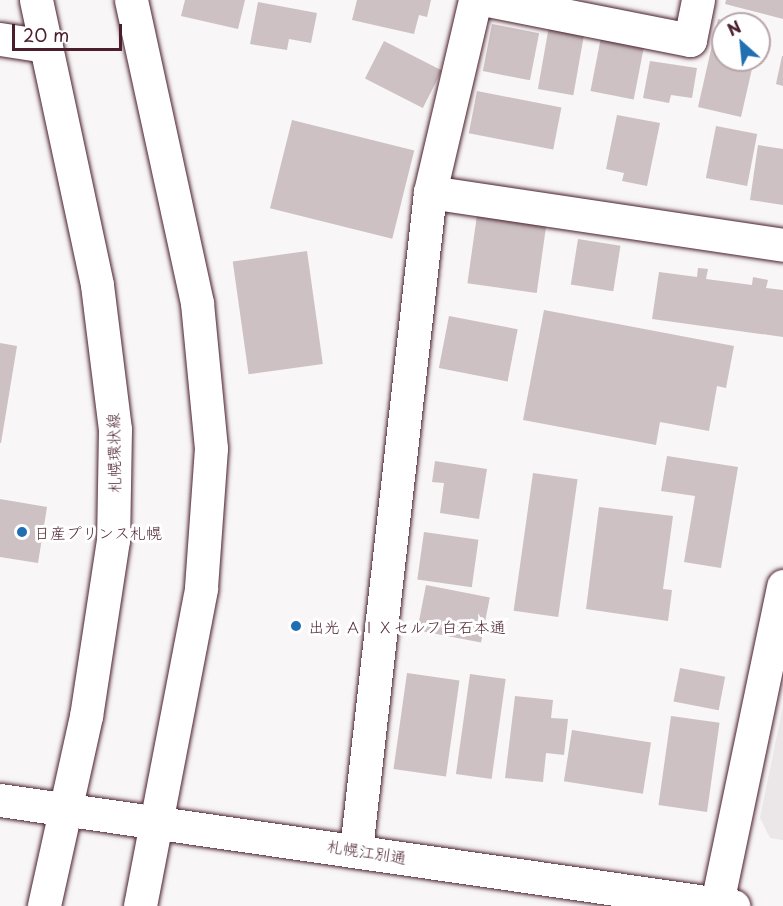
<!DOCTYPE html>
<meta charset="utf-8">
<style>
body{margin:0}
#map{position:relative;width:783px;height:906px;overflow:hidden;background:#f8f6f7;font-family:"Playpen Sans","Klee One",sans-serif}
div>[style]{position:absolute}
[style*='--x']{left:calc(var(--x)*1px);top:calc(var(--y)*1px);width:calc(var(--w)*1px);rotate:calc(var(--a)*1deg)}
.built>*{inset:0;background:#ebe6e8}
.building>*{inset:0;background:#cdc1c4;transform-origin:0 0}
.roads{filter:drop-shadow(0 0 2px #4a1f2b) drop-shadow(0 0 2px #4a1f2b)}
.street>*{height:33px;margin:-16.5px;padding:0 16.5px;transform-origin:16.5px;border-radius:16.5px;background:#fff}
.primary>*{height:33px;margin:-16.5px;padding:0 16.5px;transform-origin:16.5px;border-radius:16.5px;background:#fff}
.highway>*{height:33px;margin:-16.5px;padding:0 16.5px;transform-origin:16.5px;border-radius:16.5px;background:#fff}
.dots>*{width:16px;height:16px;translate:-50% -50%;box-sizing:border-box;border:3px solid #fff;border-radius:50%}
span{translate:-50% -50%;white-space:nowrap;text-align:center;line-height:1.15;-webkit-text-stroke:6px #fff;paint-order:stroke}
.street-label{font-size:16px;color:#4a1f2b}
.poi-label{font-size:16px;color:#4a1f2b}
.left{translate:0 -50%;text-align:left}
.north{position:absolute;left:711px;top:12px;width:60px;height:60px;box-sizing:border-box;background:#fff;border:2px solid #b7a5aa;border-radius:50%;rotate:333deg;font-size:16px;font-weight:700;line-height:24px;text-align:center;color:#4a1f2b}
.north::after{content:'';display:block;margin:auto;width:21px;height:27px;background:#1f6fb2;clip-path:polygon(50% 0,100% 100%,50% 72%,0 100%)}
.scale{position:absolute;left:12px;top:24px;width:110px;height:27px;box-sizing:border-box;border:3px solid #4a1f2b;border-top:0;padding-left:8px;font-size:18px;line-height:21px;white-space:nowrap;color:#4a1f2b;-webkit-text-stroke:4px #fff;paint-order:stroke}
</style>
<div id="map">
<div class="built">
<div style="clip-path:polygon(783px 706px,783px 840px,770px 838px,760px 818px)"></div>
</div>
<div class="building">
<div style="clip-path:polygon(185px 0,245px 0,238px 29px,181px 16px)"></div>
<div style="clip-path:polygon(357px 0,431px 0,427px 17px,419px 15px,414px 34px,352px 20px)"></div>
<div style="clip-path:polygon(726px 0,783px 0,783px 19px,725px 4px)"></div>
<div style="clip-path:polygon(258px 2px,317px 13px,311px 43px,289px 39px,287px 50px,250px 44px)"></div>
<div style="clip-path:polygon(718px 19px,737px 23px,723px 24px,723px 60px,754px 60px,741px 117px,698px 107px)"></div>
<div style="left:492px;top:24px;width:48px;height:48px;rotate:11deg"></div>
<div style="left:549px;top:26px;width:36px;height:64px;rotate:10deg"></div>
<div style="left:601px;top:37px;width:44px;height:55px;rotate:11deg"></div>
<div style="left:384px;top:41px;width:65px;height:42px;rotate:27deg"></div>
<div style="clip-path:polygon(782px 56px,783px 56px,783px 86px,776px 84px)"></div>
<div style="clip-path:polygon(650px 61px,697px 68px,692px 98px,671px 95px,669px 103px,643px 98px)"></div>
<div style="left:477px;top:91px;width:86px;height:43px;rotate:11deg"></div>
<div style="clip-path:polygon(617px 115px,660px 123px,647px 186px,622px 181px,624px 173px,606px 169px)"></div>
<div style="left:292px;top:120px;width:126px;height:91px;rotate:14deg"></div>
<div style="left:716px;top:126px;width:42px;height:53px;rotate:11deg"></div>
<div style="clip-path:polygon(758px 145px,783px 149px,783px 205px,750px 200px)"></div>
<div style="left:477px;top:215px;width:70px;height:69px;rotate:8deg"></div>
<div style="left:578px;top:239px;width:43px;height:46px;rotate:9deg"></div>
<div style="left:307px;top:251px;width:114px;height:75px;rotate:82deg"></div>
<div style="clip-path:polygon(698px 268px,708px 269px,706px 279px,752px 285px,753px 277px,768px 280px,766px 288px,783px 290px,783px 337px,652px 319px,659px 272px,697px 277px)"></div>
<div style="clip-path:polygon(544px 310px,734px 346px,726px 388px,717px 386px,709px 431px,660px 422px,656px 445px,523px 420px)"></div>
<div style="left:449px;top:316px;width:70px;height:53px;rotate:11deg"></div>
<div style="clip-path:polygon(0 343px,17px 346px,1px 443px,0 443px)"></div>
<div style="clip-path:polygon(667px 456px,738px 467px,721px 568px,684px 562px,695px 496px,661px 491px)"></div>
<div style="clip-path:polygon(435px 461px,487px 469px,479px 519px,440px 513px,444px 483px,432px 482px)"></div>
<div style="left:533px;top:473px;width:45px;height:139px;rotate:8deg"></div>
<div style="clip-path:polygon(0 499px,47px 507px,38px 563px,0 557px)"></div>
<div style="clip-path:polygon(599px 507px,673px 516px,663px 589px,672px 590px,668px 621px,586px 609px)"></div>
<div style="left:424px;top:532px;width:55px;height:48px;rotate:8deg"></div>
<div style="left:426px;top:585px;width:65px;height:46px;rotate:11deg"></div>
<div style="left:680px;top:668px;width:46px;height:34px;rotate:11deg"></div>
<div style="left:407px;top:673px;width:53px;height:97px;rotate:8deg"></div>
<div style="left:470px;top:674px;width:36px;height:101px;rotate:8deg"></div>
<div style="clip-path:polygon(515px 696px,553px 700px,551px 718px,568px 719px,564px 755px,546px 753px,543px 782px,505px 778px)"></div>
<div style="left:671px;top:716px;width:49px;height:90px;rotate:8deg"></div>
<div style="left:572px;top:730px;width:80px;height:52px;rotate:9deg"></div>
</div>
<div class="roads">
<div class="street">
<div style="--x:488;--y:0;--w:206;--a:11.2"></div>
<div style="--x:690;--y:40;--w:41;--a:-78.7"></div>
<div style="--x:0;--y:39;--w:46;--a:8.8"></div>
<div style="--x:430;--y:192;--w:357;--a:8.5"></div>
<div style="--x:356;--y:850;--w:662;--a:-83.58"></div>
<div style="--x:430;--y:192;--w:197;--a:-76.8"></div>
<div style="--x:717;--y:903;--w:324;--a:-78.2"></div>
</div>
<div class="primary">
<div style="--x:36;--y:0;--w:291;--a:77.9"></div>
<div style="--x:97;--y:285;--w:145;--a:82.9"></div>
<div style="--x:115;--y:429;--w:111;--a:91"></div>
<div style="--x:113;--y:540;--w:178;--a:98.7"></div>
<div style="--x:86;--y:716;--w:195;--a:102.5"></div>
<div style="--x:131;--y:0;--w:310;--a:77.7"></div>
<div style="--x:197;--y:303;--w:146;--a:84.5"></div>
<div style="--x:211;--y:448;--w:141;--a:94.1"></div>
<div style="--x:201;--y:589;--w:323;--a:100.9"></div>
</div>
<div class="highway">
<div style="--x:0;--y:800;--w:741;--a:8.23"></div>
</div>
</div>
<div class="dots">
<div style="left:22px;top:532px;background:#1f6fb2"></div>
<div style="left:296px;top:626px;background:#1f6fb2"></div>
</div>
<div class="street-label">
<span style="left:113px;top:453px;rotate:-91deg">札幌環状線</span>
<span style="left:367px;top:851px;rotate:9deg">札幌江別通</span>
</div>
<div class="poi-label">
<span class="left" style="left:34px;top:532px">日産プリンス札幌</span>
<span class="left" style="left:308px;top:626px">出光 ＡＩＸセルフ白石本通</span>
</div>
<div class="north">N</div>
<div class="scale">20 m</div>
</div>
